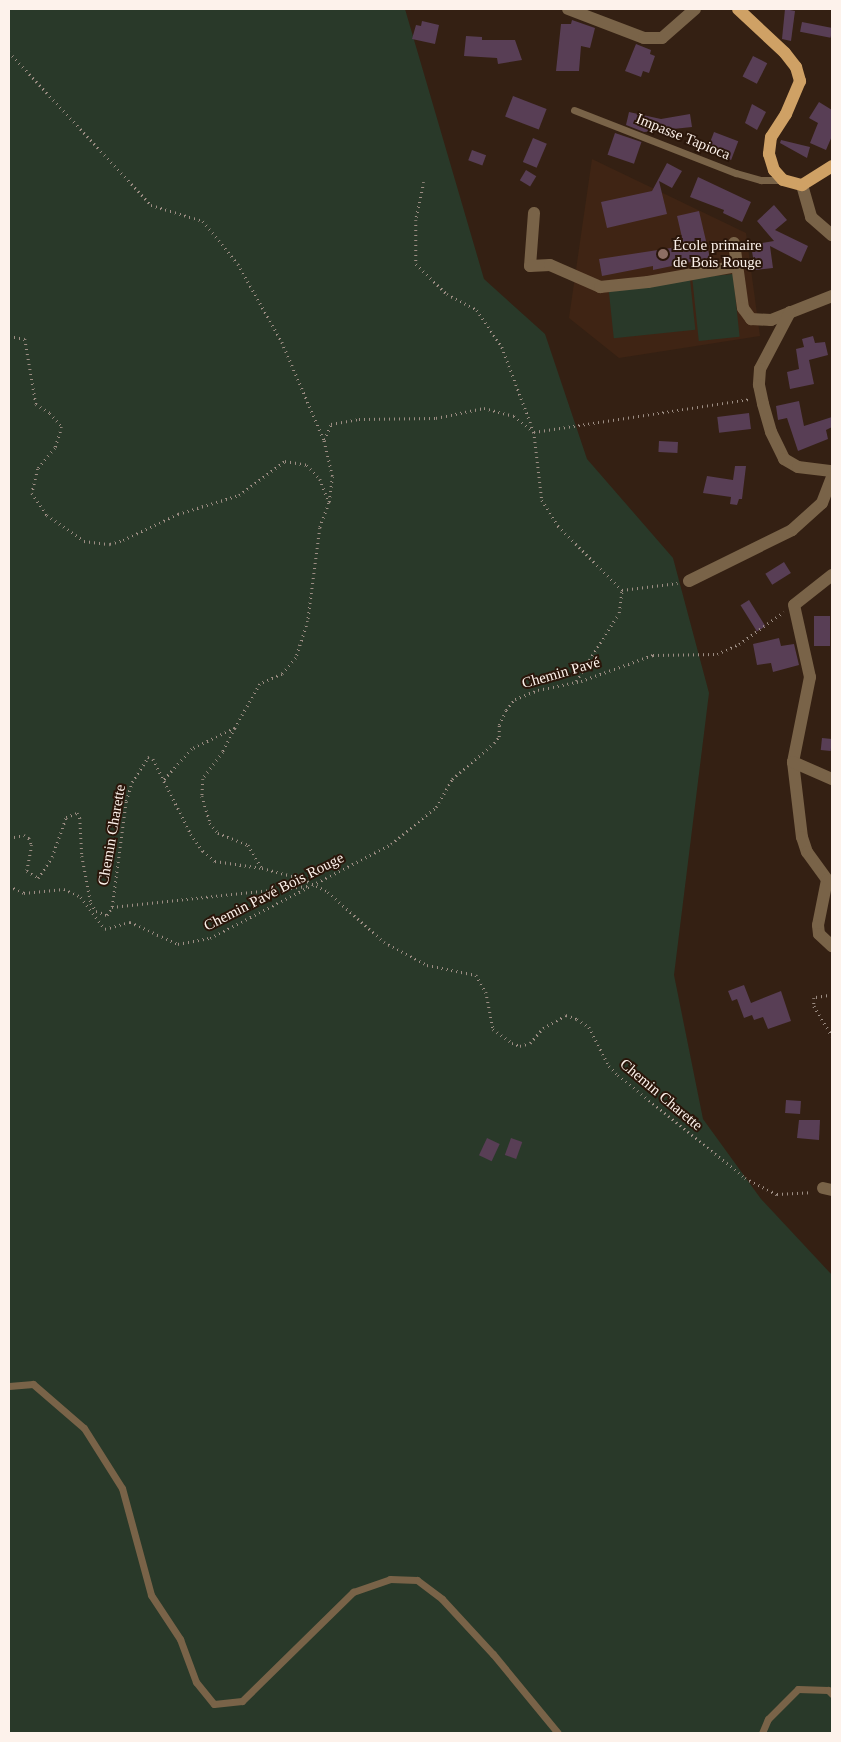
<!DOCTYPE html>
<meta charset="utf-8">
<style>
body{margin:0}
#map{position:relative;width:841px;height:1742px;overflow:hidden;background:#342013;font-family:"Times New Roman",serif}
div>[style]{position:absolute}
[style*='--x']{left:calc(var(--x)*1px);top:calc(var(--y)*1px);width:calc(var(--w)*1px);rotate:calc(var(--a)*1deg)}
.built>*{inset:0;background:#3f2414}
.green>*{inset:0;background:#293929;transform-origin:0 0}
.building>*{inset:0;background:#583e55;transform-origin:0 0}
.path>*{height:2.5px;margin-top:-1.25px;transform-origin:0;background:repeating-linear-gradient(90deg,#9c8d83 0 1px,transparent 0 5px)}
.lane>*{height:7px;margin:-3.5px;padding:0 3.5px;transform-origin:3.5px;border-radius:3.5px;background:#796348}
.street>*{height:12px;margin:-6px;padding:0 6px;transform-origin:6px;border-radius:6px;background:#796348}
.primary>*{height:12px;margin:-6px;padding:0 6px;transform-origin:6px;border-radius:6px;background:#cfa165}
.dots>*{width:14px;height:14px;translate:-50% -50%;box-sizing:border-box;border:2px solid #2a160a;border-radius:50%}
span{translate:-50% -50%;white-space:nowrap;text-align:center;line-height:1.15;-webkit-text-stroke:4px #2a160a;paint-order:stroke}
.street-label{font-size:15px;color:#fdf2eb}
.poi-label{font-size:15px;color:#fdf2eb}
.left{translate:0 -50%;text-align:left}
.frame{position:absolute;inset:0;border:10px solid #fdf2eb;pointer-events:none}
</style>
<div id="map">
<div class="built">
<div style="clip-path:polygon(592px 159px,746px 233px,760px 336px,619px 358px,569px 318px)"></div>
</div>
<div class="green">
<div style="clip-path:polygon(9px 9px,405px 9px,484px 279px,545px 334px,587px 459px,673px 558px,709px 693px,674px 975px,703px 1119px,761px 1199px,832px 1275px,832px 1733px,9px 1733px)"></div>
<div style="left:733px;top:274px;width:63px;height:41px;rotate:84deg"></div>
<div style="left:690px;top:279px;width:51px;height:82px;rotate:84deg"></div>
</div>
<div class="building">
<div style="clip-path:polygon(785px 9px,795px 11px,791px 41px,782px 39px)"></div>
<div style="clip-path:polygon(572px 20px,595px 28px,590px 48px,581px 46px,579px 71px,556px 71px,561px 24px,571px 24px)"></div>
<div style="clip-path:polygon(422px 21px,439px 25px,435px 44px,412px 39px,416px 25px,421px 26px)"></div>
<div style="left:802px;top:22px;width:31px;height:10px;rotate:11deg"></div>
<div style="clip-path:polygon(466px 36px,482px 37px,482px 40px,515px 40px,522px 60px,498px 64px,497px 58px,464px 56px)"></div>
<div style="clip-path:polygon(636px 44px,651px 50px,650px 54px,655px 56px,649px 73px,643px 71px,641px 77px,625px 71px)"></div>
<div style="left:753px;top:56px;width:16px;height:23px;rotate:27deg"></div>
<div style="left:513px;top:96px;width:36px;height:22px;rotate:21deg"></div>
<div style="clip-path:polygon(819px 102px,832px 110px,832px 136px,826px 150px,810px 143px,818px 123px,809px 118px)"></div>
<div style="clip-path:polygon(752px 104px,766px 112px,757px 130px,745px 123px)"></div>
<div style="clip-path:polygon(629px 112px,661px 119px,690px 114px,692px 127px,644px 132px,626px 125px)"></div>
<div style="left:714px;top:132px;width:26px;height:20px;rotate:21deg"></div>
<div style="left:615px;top:133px;width:28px;height:23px;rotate:19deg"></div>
<div style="left:533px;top:138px;width:15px;height:26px;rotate:23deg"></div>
<div style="clip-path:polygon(781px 140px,810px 147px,807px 158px,780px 143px)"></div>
<div style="left:472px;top:150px;width:15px;height:11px;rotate:20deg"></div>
<div style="clip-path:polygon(667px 163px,682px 171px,672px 188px,659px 181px,667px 214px,607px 228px,601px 202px,652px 191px)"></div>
<div style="left:526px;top:170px;width:12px;height:12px;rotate:31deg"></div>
<div style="clip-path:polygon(698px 177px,751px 202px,742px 222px,723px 213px,724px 210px,690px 197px)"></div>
<div style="clip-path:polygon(774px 205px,787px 220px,775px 230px,808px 246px,801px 262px,770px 246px,773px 268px,755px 270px,751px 245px,774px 241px,757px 221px)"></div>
<div style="clip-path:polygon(699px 211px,710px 258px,653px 270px,653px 266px,602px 276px,599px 259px,684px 246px,677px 216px)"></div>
<div style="clip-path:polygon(813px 336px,815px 343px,825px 342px,828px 355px,809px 360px,814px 384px,790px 389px,787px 372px,799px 369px,796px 349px,804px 347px,802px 339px)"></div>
<div style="clip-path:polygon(799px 401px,804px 426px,832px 417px,832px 427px,826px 430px,828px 439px,798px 451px,787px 418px,778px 420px,776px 406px)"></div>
<div style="left:749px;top:413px;width:16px;height:32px;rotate:83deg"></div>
<div style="left:659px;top:441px;width:19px;height:11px;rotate:3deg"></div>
<div style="clip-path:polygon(735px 466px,746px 466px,742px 499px,739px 499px,737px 505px,730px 504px,731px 497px,703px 493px,707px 476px,733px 480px)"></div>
<div style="left:784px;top:562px;width:13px;height:22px;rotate:58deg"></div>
<div style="left:749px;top:600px;width:31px;height:10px;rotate:58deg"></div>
<div style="left:814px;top:616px;width:16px;height:30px"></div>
<div style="clip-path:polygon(779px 638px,781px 646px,794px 644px,799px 665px,773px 672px,771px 663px,757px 665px,753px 644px)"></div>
<div style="left:822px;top:738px;width:10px;height:12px;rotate:6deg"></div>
<div style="clip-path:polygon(744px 985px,751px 1003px,781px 991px,791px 1021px,768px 1029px,763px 1017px,754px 1020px,752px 1015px,744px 1018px,737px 999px,732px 1001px,728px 991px)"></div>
<div style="left:786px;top:1100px;width:15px;height:13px;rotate:4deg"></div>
<div style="clip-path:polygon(799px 1120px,820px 1120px,819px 1140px,797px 1138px)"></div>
<div style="left:487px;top:1138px;width:14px;height:19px;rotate:25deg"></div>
<div style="left:511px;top:1138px;width:12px;height:18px;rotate:20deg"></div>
</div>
<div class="path">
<div style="--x:9;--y:52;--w:209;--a:47.1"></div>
<div style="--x:151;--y:205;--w:54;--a:17.1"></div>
<div style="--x:203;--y:221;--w:55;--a:50.9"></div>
<div style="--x:238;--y:264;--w:90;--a:60.6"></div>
<div style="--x:282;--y:342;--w:107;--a:66.8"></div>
<div style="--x:424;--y:182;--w:39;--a:102"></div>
<div style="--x:416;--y:220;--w:44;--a:90"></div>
<div style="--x:416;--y:264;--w:43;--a:44.1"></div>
<div style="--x:447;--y:294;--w:34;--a:28"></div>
<div style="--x:477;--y:310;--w:45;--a:56"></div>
<div style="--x:502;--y:347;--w:91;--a:69.4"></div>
<div style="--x:534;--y:432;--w:68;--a:83.3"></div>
<div style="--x:542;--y:500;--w:31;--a:58"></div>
<div style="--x:558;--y:526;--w:91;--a:45"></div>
<div style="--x:622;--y:590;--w:56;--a:-7.1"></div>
<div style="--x:9;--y:336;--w:16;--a:11"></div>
<div style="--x:25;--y:339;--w:66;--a:80.4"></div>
<div style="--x:36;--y:404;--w:17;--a:33"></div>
<div style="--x:50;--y:413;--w:18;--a:49"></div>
<div style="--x:62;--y:427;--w:22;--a:108"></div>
<div style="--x:55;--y:448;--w:27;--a:129"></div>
<div style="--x:38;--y:469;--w:25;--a:104"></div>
<div style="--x:32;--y:493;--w:27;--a:56"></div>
<div style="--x:47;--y:515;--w:45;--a:35.1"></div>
<div style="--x:84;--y:541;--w:26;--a:7"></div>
<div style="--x:110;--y:544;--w:14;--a:-17"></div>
<div style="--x:123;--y:540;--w:61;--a:-25.3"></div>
<div style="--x:178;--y:514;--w:64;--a:-17.3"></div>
<div style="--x:239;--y:495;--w:57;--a:-36.5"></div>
<div style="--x:285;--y:461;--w:22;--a:10"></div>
<div style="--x:307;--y:465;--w:19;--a:47"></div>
<div style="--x:320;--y:479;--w:26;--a:69"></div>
<div style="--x:329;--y:503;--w:27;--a:110"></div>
<div style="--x:320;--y:528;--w:94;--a:97.4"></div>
<div style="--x:308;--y:621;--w:39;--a:108"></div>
<div style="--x:296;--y:658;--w:21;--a:131"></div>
<div style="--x:282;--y:674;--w:24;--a:156"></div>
<div style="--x:260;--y:684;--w:51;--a:119.6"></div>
<div style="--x:235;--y:728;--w:48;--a:154"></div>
<div style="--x:192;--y:749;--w:42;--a:132.1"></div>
<div style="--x:329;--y:502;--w:26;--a:-83"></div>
<div style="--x:332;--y:476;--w:37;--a:-103"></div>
<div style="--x:324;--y:440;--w:17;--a:-66"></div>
<div style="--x:331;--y:424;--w:28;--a:-10"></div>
<div style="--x:359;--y:419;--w:77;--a:-0.7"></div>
<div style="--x:436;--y:418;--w:49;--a:-11.8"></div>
<div style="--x:484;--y:408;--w:31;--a:15"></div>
<div style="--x:514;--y:416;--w:26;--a:39"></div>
<div style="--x:534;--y:432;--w:219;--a:-8.7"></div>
<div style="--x:576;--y:681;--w:80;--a:-57.7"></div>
<div style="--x:619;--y:613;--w:23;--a:-83"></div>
<div style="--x:235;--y:728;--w:27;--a:117"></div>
<div style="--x:223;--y:752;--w:34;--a:127"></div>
<div style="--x:203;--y:779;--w:17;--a:93"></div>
<div style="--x:202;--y:796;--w:28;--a:73"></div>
<div style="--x:210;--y:823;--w:13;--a:51"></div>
<div style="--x:218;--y:833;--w:32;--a:22"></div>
<div style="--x:248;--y:845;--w:27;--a:59"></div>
<div style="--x:9;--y:838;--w:15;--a:-11"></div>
<div style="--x:24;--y:835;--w:6;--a:31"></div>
<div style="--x:29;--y:838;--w:8;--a:67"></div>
<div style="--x:32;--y:845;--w:26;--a:101"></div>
<div style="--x:27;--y:871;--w:13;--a:32"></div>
<div style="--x:38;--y:878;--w:25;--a:-56"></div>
<div style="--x:52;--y:857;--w:42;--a:-70.7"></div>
<div style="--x:66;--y:817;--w:12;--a:-20"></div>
<div style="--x:77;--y:813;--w:6;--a:59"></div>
<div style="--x:80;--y:818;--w:38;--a:87"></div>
<div style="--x:82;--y:856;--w:48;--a:79.2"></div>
<div style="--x:91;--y:903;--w:9;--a:58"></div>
<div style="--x:96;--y:911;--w:12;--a:20"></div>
<div style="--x:107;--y:915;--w:9;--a:-58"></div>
<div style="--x:112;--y:907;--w:107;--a:-82.5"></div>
<div style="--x:126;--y:801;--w:20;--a:-72"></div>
<div style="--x:132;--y:782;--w:30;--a:-57"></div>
<div style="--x:148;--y:757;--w:5;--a:22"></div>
<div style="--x:153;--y:759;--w:84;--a:63.1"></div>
<div style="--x:191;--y:834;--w:21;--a:55"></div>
<div style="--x:203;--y:851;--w:16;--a:40"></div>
<div style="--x:215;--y:861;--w:48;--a:8.5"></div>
<div style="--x:262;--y:868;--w:42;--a:15"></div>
<div style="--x:303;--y:879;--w:28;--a:27"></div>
<div style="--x:328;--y:892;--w:75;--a:41.8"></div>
<div style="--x:384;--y:942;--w:49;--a:28.1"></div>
<div style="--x:427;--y:965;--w:50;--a:11.5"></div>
<div style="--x:476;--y:975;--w:20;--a:60"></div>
<div style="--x:486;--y:992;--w:38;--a:79"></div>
<div style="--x:493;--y:1029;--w:24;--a:36"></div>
<div style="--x:512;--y:1043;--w:9;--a:21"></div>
<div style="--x:520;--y:1046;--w:10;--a:-17"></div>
<div style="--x:530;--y:1043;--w:20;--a:-49"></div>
<div style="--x:543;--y:1028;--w:26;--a:-29"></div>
<div style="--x:566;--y:1015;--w:12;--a:20"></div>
<div style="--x:577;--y:1019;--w:14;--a:34"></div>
<div style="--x:589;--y:1027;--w:44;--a:62.9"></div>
<div style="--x:609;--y:1066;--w:13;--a:45"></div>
<div style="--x:618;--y:1075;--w:164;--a:39"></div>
<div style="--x:745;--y:1178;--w:36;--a:27"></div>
<div style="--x:777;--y:1194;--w:34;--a:-3"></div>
<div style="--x:9;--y:886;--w:17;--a:25"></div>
<div style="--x:24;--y:893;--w:40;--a:-5.7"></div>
<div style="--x:64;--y:889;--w:19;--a:25"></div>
<div style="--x:81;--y:897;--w:40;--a:53"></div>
<div style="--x:105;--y:929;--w:26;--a:-16"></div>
<div style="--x:130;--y:922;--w:53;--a:24.6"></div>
<div style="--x:178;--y:944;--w:33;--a:-11"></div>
<div style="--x:210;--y:938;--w:204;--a:-27.4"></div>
<div style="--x:391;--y:844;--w:58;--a:-39.4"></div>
<div style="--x:436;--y:807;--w:32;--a:-60"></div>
<div style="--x:452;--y:779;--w:55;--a:-40.6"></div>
<div style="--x:494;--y:743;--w:8;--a:-50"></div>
<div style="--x:499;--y:737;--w:12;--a:-90"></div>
<div style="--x:499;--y:725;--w:17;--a:-65"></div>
<div style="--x:506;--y:710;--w:14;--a:-51"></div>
<div style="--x:515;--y:699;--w:25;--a:-21"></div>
<div style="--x:538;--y:690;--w:44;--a:-11.8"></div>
<div style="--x:581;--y:681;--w:77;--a:-19.9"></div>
<div style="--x:653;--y:655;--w:64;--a:-0.9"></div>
<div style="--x:717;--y:654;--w:24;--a:-24"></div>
<div style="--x:739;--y:644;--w:55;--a:-35.4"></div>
<div style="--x:112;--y:907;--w:199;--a:-6.1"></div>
<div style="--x:832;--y:995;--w:18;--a:171"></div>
<div style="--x:814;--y:998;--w:8;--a:90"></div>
<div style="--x:814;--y:1006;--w:35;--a:59"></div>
</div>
<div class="lane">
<div style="--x:574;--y:110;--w:174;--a:21.3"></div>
<div style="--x:736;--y:173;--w:26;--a:16"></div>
<div style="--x:761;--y:180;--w:22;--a:0"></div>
<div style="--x:9;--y:1386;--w:24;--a:-5"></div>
<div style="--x:33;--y:1384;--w:67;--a:40.8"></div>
<div style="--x:84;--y:1428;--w:71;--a:57.7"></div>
<div style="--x:122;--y:1488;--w:111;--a:74.8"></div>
<div style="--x:151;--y:1595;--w:53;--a:56.6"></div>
<div style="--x:180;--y:1639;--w:46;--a:69.6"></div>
<div style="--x:196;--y:1682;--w:28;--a:51"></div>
<div style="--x:214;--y:1704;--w:28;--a:-6"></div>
<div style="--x:242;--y:1701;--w:156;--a:-44.5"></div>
<div style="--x:353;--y:1592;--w:39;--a:-19"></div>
<div style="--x:390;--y:1579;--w:27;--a:2"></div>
<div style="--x:417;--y:1580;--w:31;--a:37"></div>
<div style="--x:442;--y:1599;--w:75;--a:47.2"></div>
<div style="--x:493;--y:1654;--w:102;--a:50.6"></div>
<div style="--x:762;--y:1733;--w:15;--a:-67"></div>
<div style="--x:768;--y:1719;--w:42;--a:-45"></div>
<div style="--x:798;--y:1689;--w:30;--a:2"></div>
<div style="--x:828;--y:1690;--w:6;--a:45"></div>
</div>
<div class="street">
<div style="--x:568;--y:9;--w:81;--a:20.9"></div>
<div style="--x:644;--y:38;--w:18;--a:0"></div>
<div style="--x:662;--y:38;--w:44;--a:-41.3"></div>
<div style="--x:802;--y:185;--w:33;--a:74"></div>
<div style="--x:811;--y:217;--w:28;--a:41"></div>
<div style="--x:534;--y:213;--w:53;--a:94.3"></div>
<div style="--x:530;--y:266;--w:20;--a:-3"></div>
<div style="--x:550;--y:265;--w:55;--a:23.7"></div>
<div style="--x:600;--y:287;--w:48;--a:-5.9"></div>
<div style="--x:648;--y:282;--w:90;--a:-10.2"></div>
<div style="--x:734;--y:243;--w:66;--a:82.1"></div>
<div style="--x:743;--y:308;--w:14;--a:54"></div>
<div style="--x:751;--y:319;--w:20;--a:3"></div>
<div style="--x:771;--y:320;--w:66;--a:-21.5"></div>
<div style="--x:790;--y:312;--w:64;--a:117.8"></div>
<div style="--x:760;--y:369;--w:16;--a:94"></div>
<div style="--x:759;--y:385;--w:19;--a:78"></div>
<div style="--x:763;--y:404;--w:29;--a:74"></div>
<div style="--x:771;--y:432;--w:30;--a:64"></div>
<div style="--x:784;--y:459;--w:16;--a:30"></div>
<div style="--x:798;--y:467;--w:34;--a:7"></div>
<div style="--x:832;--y:575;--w:48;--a:141.7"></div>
<div style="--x:794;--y:605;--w:74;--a:77.5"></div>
<div style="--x:810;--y:677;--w:87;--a:101.3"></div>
<div style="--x:793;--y:762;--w:76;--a:83.2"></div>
<div style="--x:802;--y:837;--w:16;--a:72"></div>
<div style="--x:807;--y:852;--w:34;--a:54"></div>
<div style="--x:827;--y:880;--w:46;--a:101.3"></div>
<div style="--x:818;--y:925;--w:9;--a:84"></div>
<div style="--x:819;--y:934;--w:18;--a:43"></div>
<div style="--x:689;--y:581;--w:115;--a:-26.3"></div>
<div style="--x:792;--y:530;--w:40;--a:-42"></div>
<div style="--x:822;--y:503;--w:28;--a:-69"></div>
<div style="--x:793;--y:762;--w:43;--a:23.6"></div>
<div style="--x:823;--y:1188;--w:9;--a:13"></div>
</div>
<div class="primary">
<div style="--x:738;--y:9;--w:64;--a:43.1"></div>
<div style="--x:785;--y:53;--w:18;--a:52"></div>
<div style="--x:796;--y:67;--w:15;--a:74"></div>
<div style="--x:800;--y:81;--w:36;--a:113"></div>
<div style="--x:786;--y:114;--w:27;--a:123"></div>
<div style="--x:771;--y:137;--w:17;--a:97"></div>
<div style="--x:769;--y:154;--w:17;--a:73"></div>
<div style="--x:774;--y:170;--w:13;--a:48"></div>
<div style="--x:783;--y:180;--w:20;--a:15"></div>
<div style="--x:802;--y:185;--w:36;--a:-32"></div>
</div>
<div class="dots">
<div style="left:663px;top:254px;background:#8d6e63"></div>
</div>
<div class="street-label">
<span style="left:683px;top:137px;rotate:22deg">Impasse Tapioca</span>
<span style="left:561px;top:673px;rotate:-16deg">Chemin Pavé</span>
<span style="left:112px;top:835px;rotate:-80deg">Chemin Charette</span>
<span style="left:274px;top:892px;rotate:-27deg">Chemin Pavé Bois Rouge</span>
<span style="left:661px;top:1095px;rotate:40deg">Chemin Charette</span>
</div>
<div class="poi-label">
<span class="left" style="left:673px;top:254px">École primaire<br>de Bois Rouge</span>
</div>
<div class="frame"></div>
</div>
